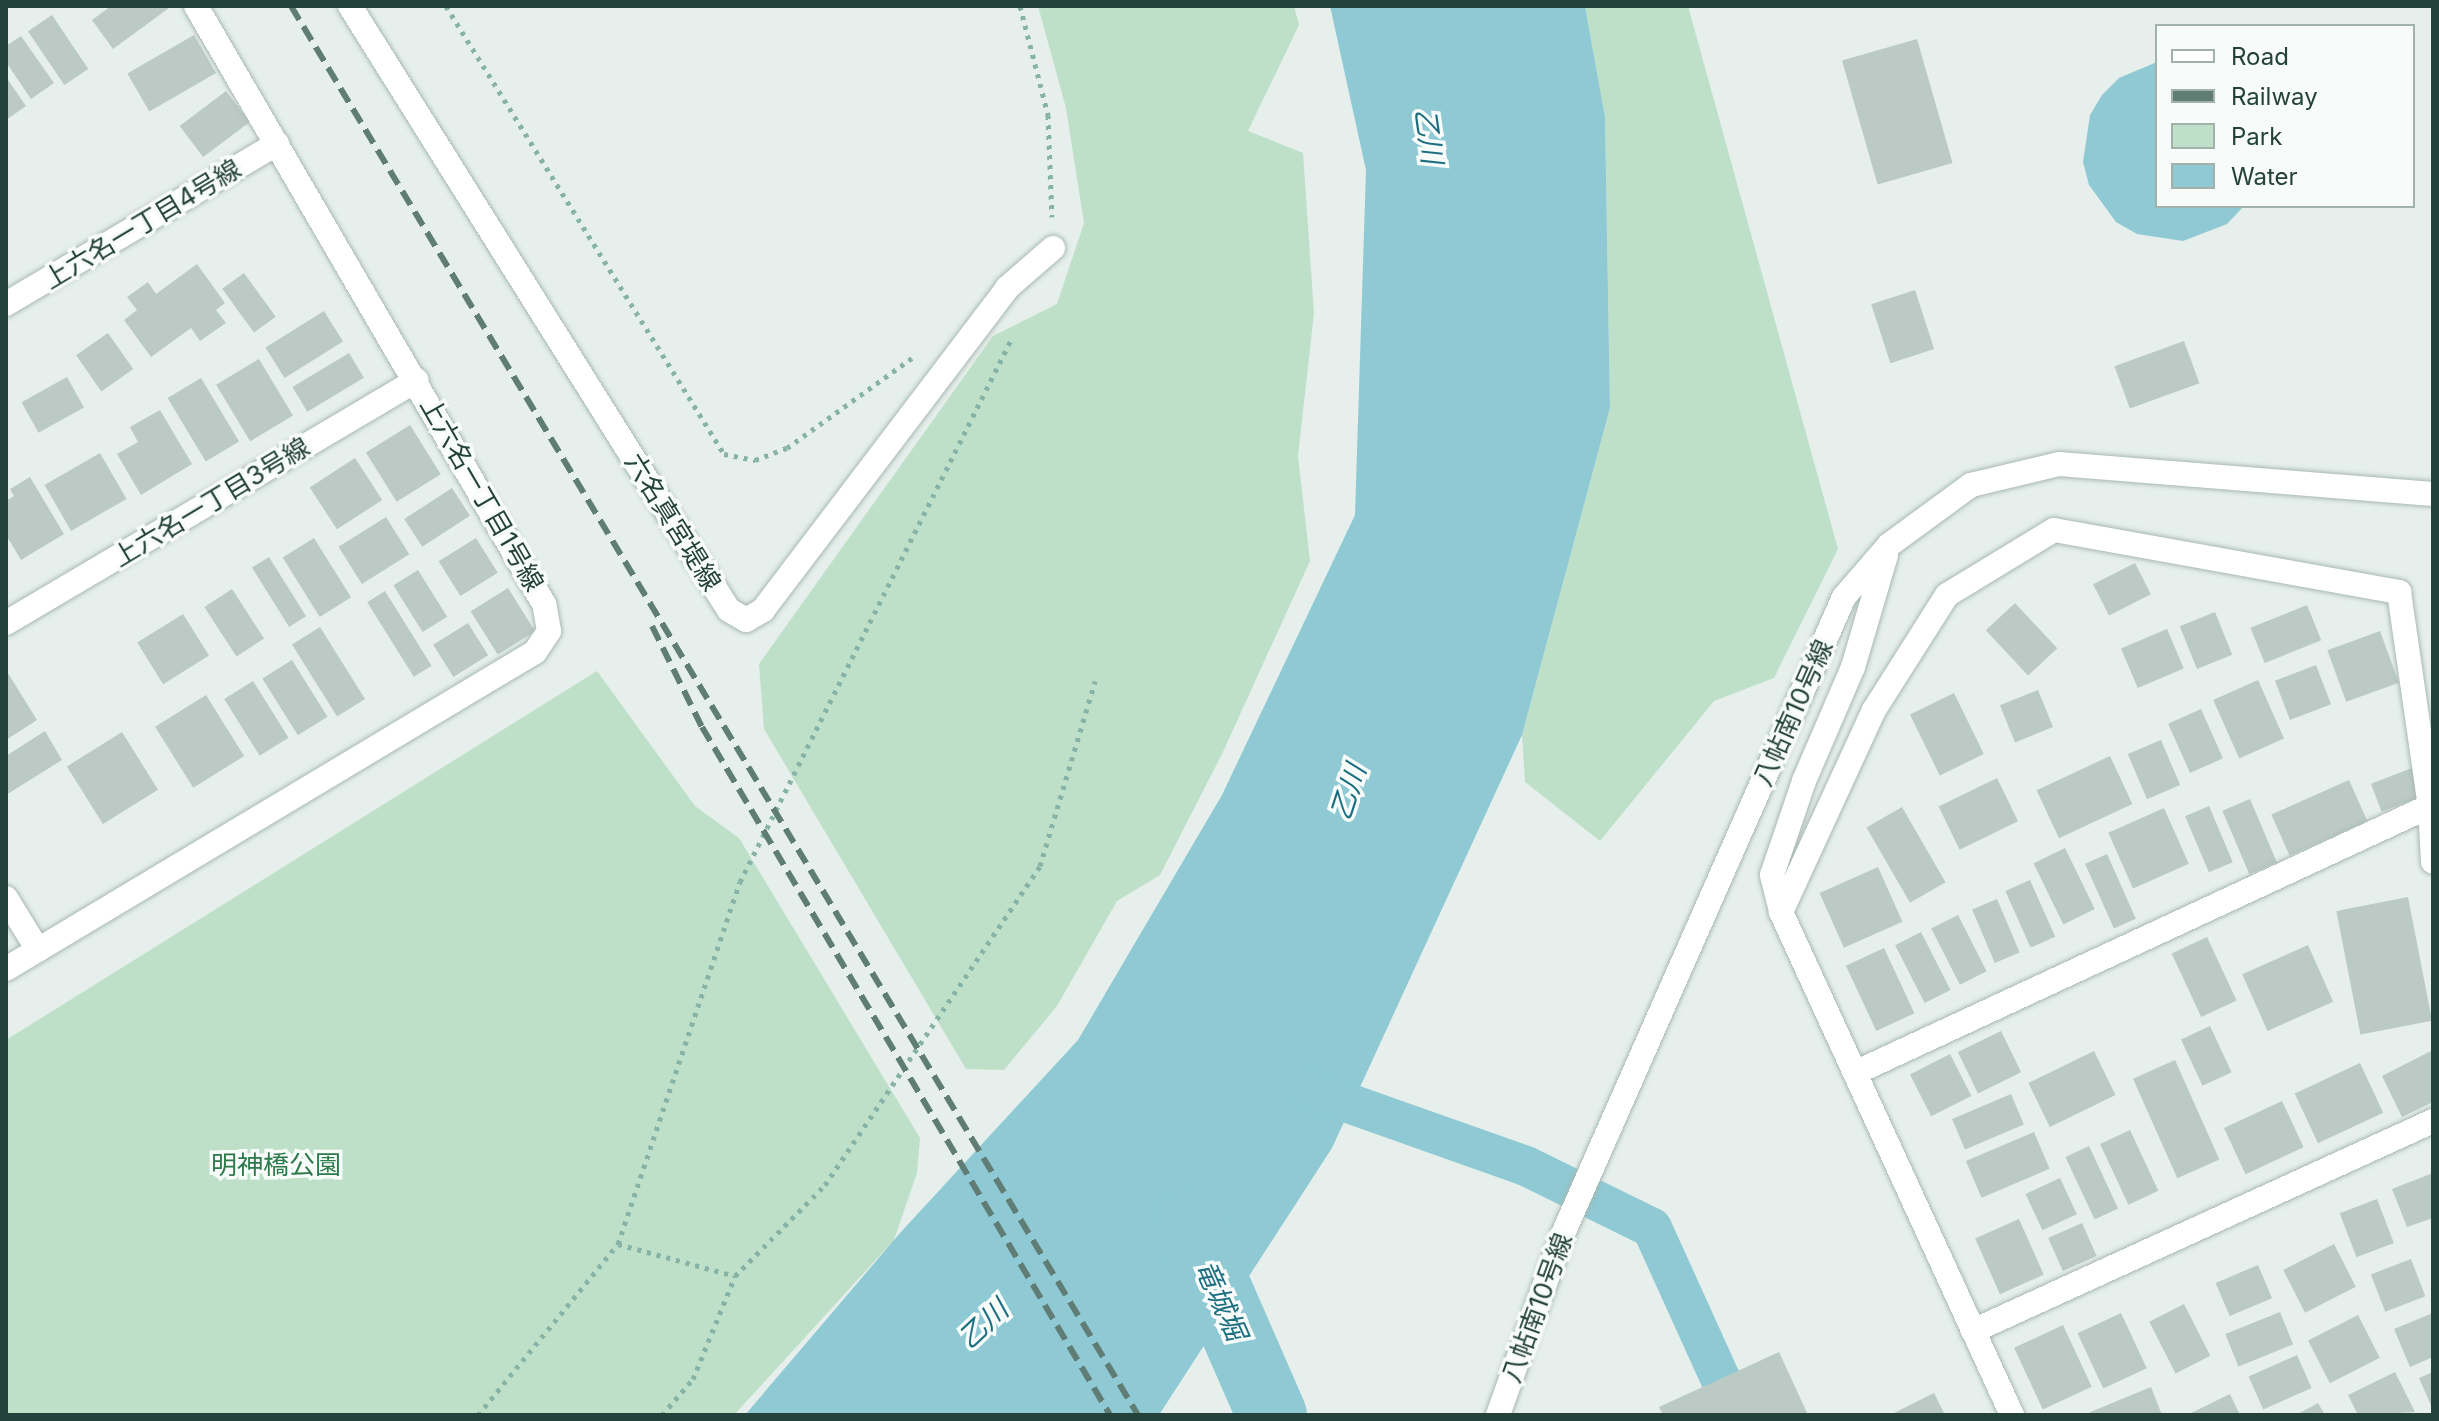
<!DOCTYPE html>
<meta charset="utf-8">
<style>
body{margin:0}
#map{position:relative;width:2439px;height:1421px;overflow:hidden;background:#e6efeb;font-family:Inter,"Noto Sans JP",sans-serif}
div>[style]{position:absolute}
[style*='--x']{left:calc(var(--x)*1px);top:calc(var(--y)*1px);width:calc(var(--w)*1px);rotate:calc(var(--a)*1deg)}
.green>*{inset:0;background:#bfe0c8}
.water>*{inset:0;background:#8ec9d4}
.canal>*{height:40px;margin:-20px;padding:0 20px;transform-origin:20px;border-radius:20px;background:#8ec9d4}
.river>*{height:70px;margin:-35px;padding:0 35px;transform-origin:35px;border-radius:35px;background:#8ec9d4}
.building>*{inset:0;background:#bbcac4;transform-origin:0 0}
.path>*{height:5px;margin-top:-2.5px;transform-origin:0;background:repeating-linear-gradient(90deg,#86b3a5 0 4px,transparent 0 10px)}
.roads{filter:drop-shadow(0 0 2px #a8b8b2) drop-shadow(0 0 2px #a8b8b2)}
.minor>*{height:24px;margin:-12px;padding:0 12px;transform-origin:12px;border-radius:12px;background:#fff}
.rail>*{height:6px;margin-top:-3px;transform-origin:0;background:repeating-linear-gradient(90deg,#5f7d75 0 16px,transparent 0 24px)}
span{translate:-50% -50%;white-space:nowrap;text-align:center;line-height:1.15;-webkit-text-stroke:7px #f7fbf9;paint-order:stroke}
.street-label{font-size:26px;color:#24423a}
.park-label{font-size:26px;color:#2d7a4b}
.water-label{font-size:28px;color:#1c6f80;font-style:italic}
.frame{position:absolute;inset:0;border:8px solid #24423a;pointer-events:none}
.legend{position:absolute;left:2155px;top:24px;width:260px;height:184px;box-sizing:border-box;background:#f7fbf9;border:2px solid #a3b1ad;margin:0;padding:10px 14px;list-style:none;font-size:24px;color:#24423a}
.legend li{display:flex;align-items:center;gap:16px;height:40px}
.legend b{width:40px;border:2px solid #a3b1ad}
</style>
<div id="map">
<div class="green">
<div style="clip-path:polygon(1038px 6px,1294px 6px,1299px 25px,1248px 131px,1303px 153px,1314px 313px,1298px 456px,1310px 561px,1222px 754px,1160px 875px,1117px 901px,1057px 1006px,1004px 1070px,966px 1069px,764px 729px,759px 664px,993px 336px,1057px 304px,1084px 223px,1066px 108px)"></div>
<div style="clip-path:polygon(1585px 6px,1688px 6px,1838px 549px,1774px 678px,1714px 701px,1600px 841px,1525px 782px,1522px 735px,1610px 408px,1605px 117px)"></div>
<div style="clip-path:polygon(597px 671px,695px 806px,739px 838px,920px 1138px,917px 1173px,894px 1240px,734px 1415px,6px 1415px,6px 1040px)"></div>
</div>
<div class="water">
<div style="clip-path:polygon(1330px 6px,1585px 6px,1605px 117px,1610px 408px,1522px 735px,1332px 1148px,1159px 1415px,745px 1415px,900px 1233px,1078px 1040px,1222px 795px,1355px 515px,1366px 170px)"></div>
<div style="clip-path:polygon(2157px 62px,2157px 206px,2244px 206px,2227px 224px,2183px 241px,2137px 234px,2116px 222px,2089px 185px,2083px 162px,2090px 115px,2102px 95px,2119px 78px)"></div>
</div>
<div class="canal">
<div style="--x:1300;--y:1086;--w:240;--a:19.5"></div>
<div style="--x:1526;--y:1166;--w:140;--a:26.2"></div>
<div style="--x:1652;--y:1228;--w:205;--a:65.6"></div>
</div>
<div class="river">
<div style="--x:1188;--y:1223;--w:210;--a:66.4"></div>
</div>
<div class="building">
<div style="clip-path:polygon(111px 6px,168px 6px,169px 8px,113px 49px,92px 20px)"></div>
<div style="left:52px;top:15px;width:65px;height:29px;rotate:56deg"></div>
<div style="left:194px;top:35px;width:44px;height:77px;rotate:60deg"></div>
<div style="clip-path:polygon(21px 36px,54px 83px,31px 99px,6px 62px,6px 46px)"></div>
<div style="left:1917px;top:39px;width:129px;height:78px;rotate:74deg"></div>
<div style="clip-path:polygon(6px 77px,26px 106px,6px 120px)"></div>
<div style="left:226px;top:91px;width:39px;height:58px;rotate:53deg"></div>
<div style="clip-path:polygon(197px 264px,225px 303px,216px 310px,226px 323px,200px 341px,191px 328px,151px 357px,124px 320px,137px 310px,127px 297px,148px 282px,156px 294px)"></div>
<div style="left:244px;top:273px;width:54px;height:27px;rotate:54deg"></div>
<div style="left:1915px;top:290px;width:62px;height:46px;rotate:72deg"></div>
<div style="left:324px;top:311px;width:36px;height:69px;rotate:58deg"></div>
<div style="left:108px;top:333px;width:44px;height:39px;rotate:55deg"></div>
<div style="left:2184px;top:341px;width:45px;height:74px;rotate:70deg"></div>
<div style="left:349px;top:353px;width:29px;height:66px;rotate:59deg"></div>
<div style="left:259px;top:359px;width:66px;height:50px;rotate:59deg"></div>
<div style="left:67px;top:377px;width:35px;height:52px;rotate:61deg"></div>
<div style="left:201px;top:378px;width:74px;height:39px;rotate:59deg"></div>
<div style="clip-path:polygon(160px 410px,192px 464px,141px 495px,117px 454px,138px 442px,130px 427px)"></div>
<div style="left:410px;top:425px;width:58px;height:52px;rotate:58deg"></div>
<div style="left:100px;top:453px;width:53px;height:64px;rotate:60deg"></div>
<div style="left:355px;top:458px;width:50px;height:54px;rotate:57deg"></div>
<div style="clip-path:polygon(30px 477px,64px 534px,21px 560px,6px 535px,6px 501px,14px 496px,10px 489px)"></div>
<div style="left:452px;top:488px;width:33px;height:57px;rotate:57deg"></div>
<div style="left:386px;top:517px;width:44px;height:56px;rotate:58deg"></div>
<div style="left:314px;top:538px;width:70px;height:37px;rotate:58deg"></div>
<div style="left:476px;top:538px;width:41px;height:44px;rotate:58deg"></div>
<div style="left:269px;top:557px;width:70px;height:20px;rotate:58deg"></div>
<div style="left:2135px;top:563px;width:35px;height:47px;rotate:63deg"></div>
<div style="left:418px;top:570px;width:55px;height:29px;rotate:58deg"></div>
<div style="left:508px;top:588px;width:51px;height:44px;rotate:58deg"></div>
<div style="left:232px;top:589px;width:59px;height:33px;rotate:57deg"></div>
<div style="left:385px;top:591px;width:88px;height:21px;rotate:58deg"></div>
<div style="left:2015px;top:603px;width:62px;height:40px;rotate:47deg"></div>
<div style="left:2307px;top:605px;width:38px;height:61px;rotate:68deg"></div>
<div style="left:2215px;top:612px;width:46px;height:38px;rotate:68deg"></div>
<div style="left:183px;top:614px;width:49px;height:54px;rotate:58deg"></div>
<div style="left:468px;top:623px;width:38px;height:41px;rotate:58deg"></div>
<div style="left:320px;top:627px;width:85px;height:33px;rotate:58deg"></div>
<div style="left:2167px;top:629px;width:43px;height:50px;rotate:67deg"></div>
<div style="left:2380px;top:631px;width:55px;height:56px;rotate:70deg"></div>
<div style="left:292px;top:660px;width:67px;height:35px;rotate:58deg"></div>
<div style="left:2316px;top:665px;width:42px;height:44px;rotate:69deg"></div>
<div style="clip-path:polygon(6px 670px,37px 720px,6px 740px)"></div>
<div style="left:2258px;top:680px;width:64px;height:49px;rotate:66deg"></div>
<div style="left:253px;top:681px;width:67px;height:34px;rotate:58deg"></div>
<div style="left:2038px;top:690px;width:40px;height:41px;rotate:68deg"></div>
<div style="left:1954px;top:693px;width:68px;height:49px;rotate:64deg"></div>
<div style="left:206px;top:695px;width:72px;height:60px;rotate:58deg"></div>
<div style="left:2201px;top:709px;width:54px;height:36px;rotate:66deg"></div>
<div style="clip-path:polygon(45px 731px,62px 760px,6px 795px,6px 756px)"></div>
<div style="left:122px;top:732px;width:68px;height:65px;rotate:58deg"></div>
<div style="left:2161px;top:740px;width:49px;height:36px;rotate:67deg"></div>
<div style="left:2110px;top:756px;width:53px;height:81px;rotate:65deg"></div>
<div style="left:2412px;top:768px;width:30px;height:44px;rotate:69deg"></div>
<div style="left:1997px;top:778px;width:48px;height:65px;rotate:64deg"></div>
<div style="left:2349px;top:780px;width:45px;height:85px;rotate:66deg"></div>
<div style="left:2250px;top:799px;width:69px;height:30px;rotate:67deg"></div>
<div style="left:2209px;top:806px;width:61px;height:26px;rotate:67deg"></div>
<div style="left:1902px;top:807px;width:87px;height:41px;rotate:60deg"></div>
<div style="left:2164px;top:808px;width:61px;height:61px;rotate:66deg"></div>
<div style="left:2065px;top:848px;width:68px;height:35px;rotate:64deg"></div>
<div style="left:2107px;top:854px;width:71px;height:24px;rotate:66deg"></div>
<div style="left:1878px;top:867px;width:60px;height:64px;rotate:66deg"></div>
<div style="left:2030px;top:880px;width:62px;height:27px;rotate:66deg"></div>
<div style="left:2408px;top:897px;width:126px;height:73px;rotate:79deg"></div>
<div style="left:1997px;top:899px;width:58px;height:27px;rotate:67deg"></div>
<div style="left:1958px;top:915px;width:63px;height:30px;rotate:63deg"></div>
<div style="left:1921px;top:932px;width:65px;height:29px;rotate:63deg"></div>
<div style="left:2207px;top:937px;width:70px;height:39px;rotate:65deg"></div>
<div style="left:2308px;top:945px;width:62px;height:72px;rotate:66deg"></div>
<div style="left:1884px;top:948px;width:72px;height:42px;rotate:65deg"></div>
<div style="left:2210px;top:1026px;width:51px;height:32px;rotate:65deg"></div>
<div style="left:2001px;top:1031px;width:46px;height:48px;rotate:64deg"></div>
<div style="clip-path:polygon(2433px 1050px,2433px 1102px,2402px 1117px,2382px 1076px)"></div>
<div style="left:2094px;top:1051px;width:49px;height:73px;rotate:64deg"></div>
<div style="left:1950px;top:1054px;width:47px;height:45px;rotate:63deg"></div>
<div style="left:2175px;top:1060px;width:109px;height:46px;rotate:66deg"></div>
<div style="left:2360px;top:1063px;width:55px;height:72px;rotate:65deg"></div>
<div style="left:2011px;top:1094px;width:33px;height:64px;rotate:67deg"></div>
<div style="left:2282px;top:1101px;width:51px;height:64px;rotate:65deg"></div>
<div style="left:2130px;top:1130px;width:67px;height:33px;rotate:65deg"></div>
<div style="left:2034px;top:1132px;width:40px;height:74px;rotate:67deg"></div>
<div style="left:2089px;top:1146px;width:69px;height:26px;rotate:65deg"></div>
<div style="clip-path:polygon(2433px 1173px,2433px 1218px,2407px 1227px,2392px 1189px)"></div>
<div style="left:2060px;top:1178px;width:40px;height:38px;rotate:65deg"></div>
<div style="left:2377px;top:1199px;width:47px;height:40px;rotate:69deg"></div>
<div style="left:2019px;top:1219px;width:61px;height:48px;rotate:66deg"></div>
<div style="left:2082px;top:1223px;width:36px;height:37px;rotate:66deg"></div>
<div style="left:2334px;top:1244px;width:48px;height:57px;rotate:63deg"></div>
<div style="left:2411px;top:1259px;width:40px;height:43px;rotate:69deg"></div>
<div style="left:2258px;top:1265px;width:36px;height:46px;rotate:67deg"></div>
<div style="left:2184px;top:1304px;width:58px;height:39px;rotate:63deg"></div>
<div style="left:2280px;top:1312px;width:35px;height:59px;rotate:68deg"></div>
<div style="left:2121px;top:1313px;width:61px;height:48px;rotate:65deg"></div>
<div style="clip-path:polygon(2433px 1313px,2433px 1357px,2410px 1367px,2394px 1329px)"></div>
<div style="left:2358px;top:1315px;width:48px;height:56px;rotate:63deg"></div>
<div style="left:2063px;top:1325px;width:68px;height:54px;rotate:65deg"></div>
<div style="clip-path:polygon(1779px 1352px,1808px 1415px,1663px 1415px,1659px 1407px)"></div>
<div style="left:2297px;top:1355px;width:36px;height:53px;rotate:66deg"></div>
<div style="clip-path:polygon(2395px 1372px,2415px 1412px,2358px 1415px,2348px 1395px)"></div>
<div style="clip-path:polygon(2433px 1372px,2433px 1410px,2419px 1378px)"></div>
<div style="clip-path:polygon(2151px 1387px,2162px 1415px,2089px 1415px,2088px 1413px)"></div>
<div style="clip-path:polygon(1934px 1393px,1945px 1415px,1890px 1415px)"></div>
<div style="clip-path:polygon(2230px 1394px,2240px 1415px,2187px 1415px)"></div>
<div style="clip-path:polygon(2318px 1403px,2325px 1415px,2296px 1415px)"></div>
</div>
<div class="path">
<div style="--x:446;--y:6;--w:527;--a:58.18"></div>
<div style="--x:724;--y:454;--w:32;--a:11"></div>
<div style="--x:755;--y:460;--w:34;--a:-21"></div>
<div style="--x:787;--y:448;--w:154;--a:-35.8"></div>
<div style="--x:1020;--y:6;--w:113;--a:75.6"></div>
<div style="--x:1048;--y:115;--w:102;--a:87.8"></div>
<div style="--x:618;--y:1244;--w:121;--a:15.3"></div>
<div style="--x:478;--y:1415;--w:221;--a:-50.7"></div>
<div style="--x:618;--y:1244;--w:382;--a:-71.4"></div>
<div style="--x:740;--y:882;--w:608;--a:-63.43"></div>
<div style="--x:662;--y:1415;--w:48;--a:-49.3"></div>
<div style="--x:693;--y:1379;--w:111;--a:-67.8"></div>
<div style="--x:735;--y:1276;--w:128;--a:-45.3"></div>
<div style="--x:825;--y:1185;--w:385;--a:-56"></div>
<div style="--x:1040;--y:866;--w:193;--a:-73.4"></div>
</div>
<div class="roads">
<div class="minor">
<div style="--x:350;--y:6;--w:654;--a:57.94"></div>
<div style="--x:697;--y:560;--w:59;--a:57.4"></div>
<div style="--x:729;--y:610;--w:20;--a:30"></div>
<div style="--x:746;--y:620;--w:20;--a:-30"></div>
<div style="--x:763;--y:610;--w:404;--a:-52.8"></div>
<div style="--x:1007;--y:288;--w:61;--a:-41"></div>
<div style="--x:6;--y:304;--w:315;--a:-30.6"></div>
<div style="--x:1886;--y:555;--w:117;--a:106.4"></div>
<div style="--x:1853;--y:667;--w:124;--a:113.3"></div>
<div style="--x:1804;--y:781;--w:99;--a:108.8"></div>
<div style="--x:1772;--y:875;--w:38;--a:76"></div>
<div style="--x:1781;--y:912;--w:554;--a:65.33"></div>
<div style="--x:6;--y:623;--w:477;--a:-30.6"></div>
<div style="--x:6;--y:898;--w:61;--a:58.4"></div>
<div style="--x:1781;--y:912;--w:222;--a:-65.3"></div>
<div style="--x:1874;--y:710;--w:136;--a:-57.6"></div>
<div style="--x:1947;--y:595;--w:125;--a:-31.3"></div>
<div style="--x:2054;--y:530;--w:351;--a:10.2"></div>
<div style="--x:2399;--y:592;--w:216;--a:81.8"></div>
<div style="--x:2430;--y:806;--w:56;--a:86.9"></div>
<div style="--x:6;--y:969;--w:617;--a:-30.93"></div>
<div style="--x:535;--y:652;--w:25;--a:-56"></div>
<div style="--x:549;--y:631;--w:27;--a:-100"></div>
<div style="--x:544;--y:604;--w:692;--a:-120.2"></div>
<div style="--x:1857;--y:1072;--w:632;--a:-24.9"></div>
<div style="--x:1973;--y:1331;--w:506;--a:-24.54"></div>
<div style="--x:1498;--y:1415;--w:190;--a:-70.3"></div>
<div style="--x:1562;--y:1236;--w:698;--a:-66.19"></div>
<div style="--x:1844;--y:597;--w:69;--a:-49.1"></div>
<div style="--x:1889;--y:545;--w:102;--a:-36.2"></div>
<div style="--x:1971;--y:485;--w:90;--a:-13.4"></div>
<div style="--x:2059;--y:464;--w:375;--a:4.6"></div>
</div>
</div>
<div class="rail">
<div style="--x:291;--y:6;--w:1644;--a:58.99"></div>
<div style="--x:652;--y:626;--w:113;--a:63.7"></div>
<div style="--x:702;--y:727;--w:800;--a:59.33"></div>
</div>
<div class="street-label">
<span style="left:142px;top:224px;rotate:-31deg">上六名一丁目4号線</span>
<span style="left:482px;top:494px;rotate:60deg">上六名一丁目1号線</span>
<span style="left:211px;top:502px;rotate:-31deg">上六名一丁目3号線</span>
<span style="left:673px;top:522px;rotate:58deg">六名真宮堤線</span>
<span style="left:1793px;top:713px;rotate:-66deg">八帖南10号線</span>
<span style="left:1537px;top:1308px;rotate:-70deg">八帖南10号線</span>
</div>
<div class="park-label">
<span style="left:276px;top:1165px">明神橋公園</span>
</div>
<div class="water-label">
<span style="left:1429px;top:136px;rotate:82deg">乙川</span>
<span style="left:1348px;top:792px;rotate:-72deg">乙川</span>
<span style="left:1221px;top:1300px;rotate:66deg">竜城堀</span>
<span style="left:983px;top:1324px;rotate:-43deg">乙川</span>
</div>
<div class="frame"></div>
<ul class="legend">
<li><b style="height:10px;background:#fff"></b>Road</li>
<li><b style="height:10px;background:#5f7d75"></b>Railway</li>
<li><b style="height:22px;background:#bfe0c8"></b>Park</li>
<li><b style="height:22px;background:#8ec9d4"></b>Water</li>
</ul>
</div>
